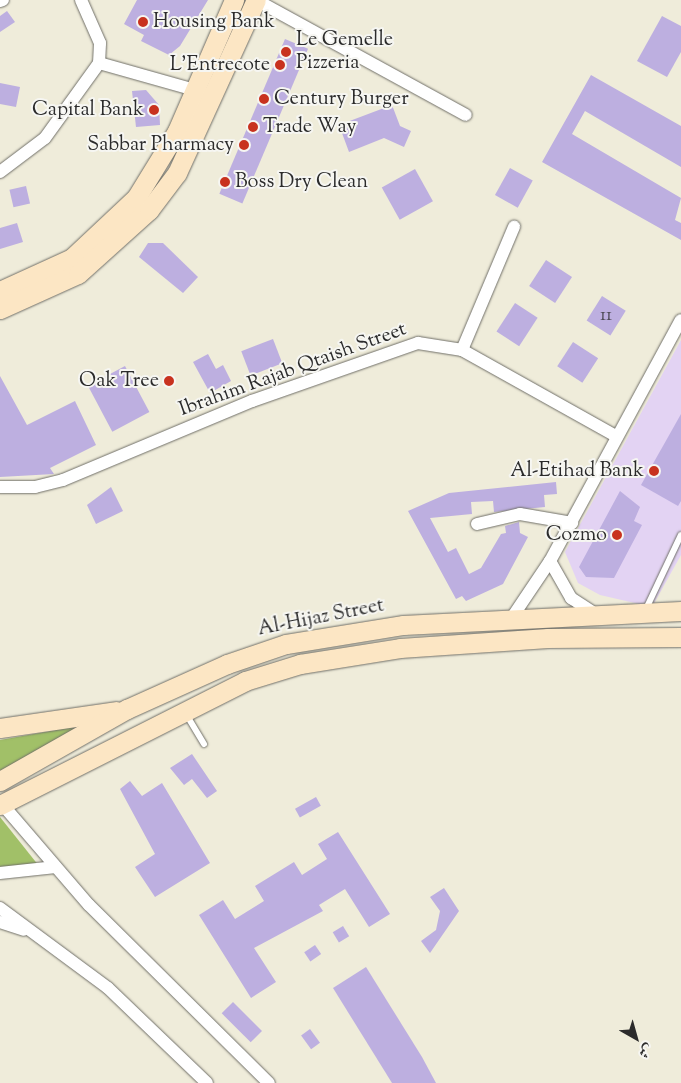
<!DOCTYPE html>
<meta charset="utf-8">
<style>
body{margin:0}
#map{position:relative;width:681px;height:1083px;overflow:hidden;background:#efecda;font-family:"Sorts Mill Goudy",Amiri,serif}
div>[style]{position:absolute}
[style*='--x']{left:calc(var(--x)*1px);top:calc(var(--y)*1px);width:calc(var(--w)*1px);rotate:calc(var(--a)*1deg)}
.built>*{inset:0;background:#e3d3f3}
.green>*{inset:0;background:#a1c068}
.building>*{inset:0;background:#bdafe0;transform-origin:0 0}
.roads{filter:drop-shadow(0 0 1px #706f68) drop-shadow(0 0 1px #706f68)}
.lane>*{height:6px;margin:-3px;padding:0 3px;transform-origin:3px;border-radius:3px;background:#fff}
.street>*{height:12px;margin:-6px;padding:0 6px;transform-origin:6px;border-radius:6px;background:#fff}
.secondary>*{height:19px;margin:-9.5px;padding:0 9.5px;transform-origin:9.5px;border-radius:9.5px;background:#fce6c4}
.dots>*{width:14px;height:14px;translate:-50% -50%;box-sizing:border-box;border:2px solid #f6f6f2;border-radius:50%}
span{translate:-50% -50%;white-space:nowrap;text-align:center;line-height:1.15;-webkit-text-stroke:4px #f6f6f2;paint-order:stroke}
.number-label{font-size:18px;color:#504c58}
.number-label span{-webkit-text-stroke-width:0}
.poi-label{font-size:20px;color:#2b2b2b}
.left{translate:0 -50%;text-align:left}
.right{translate:-100% -50%;text-align:right}
.street-label{font-size:20px;color:#2b2b2b}
.north{position:absolute;left:611px;top:1013px;width:50px;height:50px;-webkit-text-stroke:4px #f6f6f2;paint-order:stroke;rotate:142deg;font-size:14px;font-weight:700;line-height:20px;text-align:center;color:#2b2b2b}
.north::after{content:'';display:block;margin:auto;width:18px;height:22px;background:#2b2b2b;clip-path:polygon(50% 0,100% 100%,50% 72%,0 100%)}
</style>
<div id="map">
<div class="built">
<div style="clip-path:polygon(681px 340px,681px 555px,652px 607px,600px 595px,578px 583px,565px 552px)"></div>
</div>
<div class="green">
<div style="clip-path:polygon(84px 725px,0 771px,0 740px)"></div>
<div style="clip-path:polygon(0 817px,39px 866px,0 871px)"></div>
</div>
<div class="building">
<div style="clip-path:polygon(137px 0,208px 0,180px 46px,169px 55px,141px 41px,144px 35px,124px 24px)"></div>
<div style="clip-path:polygon(7px 11px,15px 22px,0 32px,0 16px)"></div>
<div style="clip-path:polygon(662px 16px,681px 26px,681px 52px,667px 77px,637px 61px)"></div>
<div style="left:285px;top:39px;width:25px;height:168px;rotate:23deg"></div>
<div style="clip-path:polygon(591px 75px,681px 126px,681px 167px,585px 111px,572px 134px,681px 198px,675px 220px,681px 223px,681px 240px,542px 162px)"></div>
<div style="clip-path:polygon(0 83px,20px 87px,16px 107px,0 104px)"></div>
<div style="clip-path:polygon(146px 90px,159px 105px,160px 125px,136px 127px,132px 91px)"></div>
<div style="clip-path:polygon(392px 105px,400px 126px,411px 131px,404px 147px,384px 138px,349px 152px,339px 125px)"></div>
<div style="left:510px;top:168px;width:26px;height:31px;rotate:29deg"></div>
<div style="left:415px;top:169px;width:37px;height:38px;rotate:61deg"></div>
<div style="left:26px;top:186px;width:18px;height:17px;rotate:77deg"></div>
<div style="clip-path:polygon(17px 223px,23px 242px,0 249px,0 228px)"></div>
<div style="clip-path:polygon(148px 243px,163px 243px,198px 277px,183px 293px,139px 257px)"></div>
<div style="left:546px;top:260px;width:31px;height:31px;rotate:33deg"></div>
<div style="left:602px;top:296px;width:28px;height:29px;rotate:32deg"></div>
<div style="left:515px;top:303px;width:27px;height:34px;rotate:33deg"></div>
<div style="left:273px;top:339px;width:26px;height:34px;rotate:69deg"></div>
<div style="left:573px;top:342px;width:30px;height:29px;rotate:33deg"></div>
<div style="clip-path:polygon(208px 354px,216px 369px,223px 365px,231px 381px,210px 393px,193px 362px)"></div>
<div style="left:125px;top:366px;width:52px;height:42px;rotate:62deg"></div>
<div style="clip-path:polygon(0 376px,27px 425px,75px 401px,96px 445px,50px 468px,54px 474px,0 477px)"></div>
<div style="clip-path:polygon(681px 414px,681px 501px,678px 506px,641px 485px)"></div>
<div style="clip-path:polygon(556px 482px,557px 494px,544px 495px,545px 507px,494px 512px,493px 501px,471px 502px,472px 514px,430px 518px,448px 552px,456px 548px,469px 574px,481px 568px,501px 534px,506px 533px,505px 526px,519px 522px,520px 533px,528px 537px,503px 584px,466px 601px,462px 596px,456px 599px,408px 511px,449px 493px)"></div>
<div style="clip-path:polygon(111px 487px,123px 511px,96px 524px,87px 505px)"></div>
<div style="clip-path:polygon(620px 491px,640px 507px,634px 521px,642px 525px,614px 578px,586px 577px,579px 567px)"></div>
<div style="clip-path:polygon(192px 754px,217px 791px,207px 798px,192px 779px,184px 785px,170px 768px)"></div>
<div style="clip-path:polygon(130px 781px,142px 796px,162px 783px,210px 863px,155px 897px,135px 867px,155px 854px,120px 789px)"></div>
<div style="left:316px;top:797px;width:10px;height:24px;rotate:61deg"></div>
<div style="clip-path:polygon(338px 832px,390px 914px,369px 927px,345px 889px,319px 905px,323px 911px,254px 948px,276px 982px,251px 998px,199px 915px,223px 900px,235px 919px,264px 901px,255px 886px,294px 862px,302px 875px,327px 859px,318px 844px)"></div>
<div style="clip-path:polygon(444px 888px,459px 911px,430px 953px,421px 941px,436px 930px,440px 911px,430px 897px)"></div>
<div style="left:343px;top:926px;width:12px;height:12px;rotate:59deg"></div>
<div style="left:315px;top:945px;width:11px;height:13px;rotate:56deg"></div>
<div style="clip-path:polygon(366px 967px,422px 1057px,436px 1083px,392px 1083px,333px 988px)"></div>
<div style="left:233px;top:1002px;width:41px;height:16px;rotate:45deg"></div>
<div style="left:310px;top:1029px;width:17px;height:11px;rotate:54deg"></div>
</div>
<div class="roads">
<div class="lane">
<div style="--x:645;--y:611;--w:84;--a:-64.7"></div>
<div style="--x:186;--y:714;--w:35;--a:59"></div>
</div>
<div class="street">
<div style="--x:256;--y:0;--w:239;--a:28.7"></div>
<div style="--x:0;--y:1;--w:3;--a:-18"></div>
<div style="--x:99;--y:63;--w:107;--a:15.7"></div>
<div style="--x:0;--y:172;--w:56;--a:-37.1"></div>
<div style="--x:45;--y:138;--w:92;--a:-54.2"></div>
<div style="--x:99;--y:63;--w:20;--a:-87"></div>
<div style="--x:100;--y:43;--w:47;--a:-113.8"></div>
<div style="--x:462;--y:350;--w:134;--a:-67.1"></div>
<div style="--x:0;--y:487;--w:35;--a:0"></div>
<div style="--x:35;--y:487;--w:29;--a:-14"></div>
<div style="--x:63;--y:480;--w:205;--a:-22.7"></div>
<div style="--x:252;--y:401;--w:176;--a:-19.3"></div>
<div style="--x:418;--y:343;--w:45;--a:9"></div>
<div style="--x:462;--y:350;--w:176;--a:29.2"></div>
<div style="--x:477;--y:524;--w:44;--a:-13.1"></div>
<div style="--x:520;--y:514;--w:53;--a:9.8"></div>
<div style="--x:550;--y:561;--w:43;--a:60.4"></div>
<div style="--x:571;--y:598;--w:27;--a:33"></div>
<div style="--x:511;--y:619;--w:70;--a:-56.1"></div>
<div style="--x:550;--y:561;--w:274;--a:-61.5"></div>
<div style="--x:2;--y:804;--w:133;--a:49.3"></div>
<div style="--x:89;--y:905;--w:253;--a:44.7"></div>
<div style="--x:0;--y:873;--w:56;--a:-6.1"></div>
<div style="--x:0;--y:908;--w:134;--a:36.5"></div>
<div style="--x:108;--y:988;--w:137;--a:43.8"></div>
<div style="--x:0;--y:922;--w:25;--a:18"></div>
</div>
<div class="secondary">
<div style="--x:0;--y:291;--w:79;--a:-24.6"></div>
<div style="--x:72;--y:258;--w:88;--a:-43.2"></div>
<div style="--x:136;--y:198;--w:79;--a:-58.5"></div>
<div style="--x:177;--y:131;--w:143;--a:-66.5"></div>
<div style="--x:0;--y:309;--w:85;--a:-24.2"></div>
<div style="--x:78;--y:274;--w:96;--a:-42"></div>
<div style="--x:149;--y:210;--w:46;--a:-52.9"></div>
<div style="--x:177;--y:173;--w:190;--a:-65.5"></div>
<div style="--x:0;--y:728;--w:117;--a:-8.3"></div>
<div style="--x:0;--y:781;--w:146;--a:-29.6"></div>
<div style="--x:127;--y:709;--w:110;--a:-24.2"></div>
<div style="--x:227;--y:664;--w:62;--a:-18.7"></div>
<div style="--x:286;--y:644;--w:119;--a:-9.2"></div>
<div style="--x:403;--y:625;--w:278;--a:-2.9"></div>
<div style="--x:0;--y:805;--w:275;--a:-26.8"></div>
<div style="--x:245;--y:681;--w:58;--a:-17.2"></div>
<div style="--x:300;--y:664;--w:101;--a:-9.1"></div>
<div style="--x:400;--y:648;--w:148;--a:-3.9"></div>
<div style="--x:548;--y:638;--w:133;--a:-0.4"></div>
</div>
</div>
<div class="dots">
<div style="left:143px;top:22px;background:#c8321e"></div>
<div style="left:286px;top:52px;background:#c8321e"></div>
<div style="left:280px;top:65px;background:#c8321e"></div>
<div style="left:264px;top:99px;background:#c8321e"></div>
<div style="left:154px;top:110px;background:#c8321e"></div>
<div style="left:253px;top:127px;background:#c8321e"></div>
<div style="left:244px;top:145px;background:#c8321e"></div>
<div style="left:225px;top:182px;background:#c8321e"></div>
<div style="left:169px;top:381px;background:#c8321e"></div>
<div style="left:654px;top:471px;background:#c8321e"></div>
<div style="left:617px;top:535px;background:#c8321e"></div>
</div>
<div class="number-label">
<span style="left:606px;top:316px">11</span>
</div>
<div class="poi-label">
<span class="left" style="left:153px;top:22px">Housing Bank</span>
<span class="left" style="left:296px;top:52px">Le Gemelle<br>Pizzeria</span>
<span class="right" style="left:270px;top:65px">L'Entrecote</span>
<span class="left" style="left:274px;top:99px">Century Burger</span>
<span class="right" style="left:144px;top:110px">Capital Bank</span>
<span class="left" style="left:263px;top:127px">Trade Way</span>
<span class="right" style="left:234px;top:145px">Sabbar Pharmacy</span>
<span class="left" style="left:235px;top:182px">Boss Dry Clean</span>
<span class="right" style="left:159px;top:381px">Oak Tree</span>
<span class="right" style="left:644px;top:471px">Al-Etihad Bank</span>
<span class="right" style="left:607px;top:535px">Cozmo</span>
</div>
<div class="street-label">
<span style="left:293px;top:370px;rotate:-20deg">Ibrahim Rajab Qtaish Street</span>
<span style="left:321px;top:618px;rotate:-11deg">Al-Hijaz Street</span>
</div>
<div class="north">ش</div>
</div>
